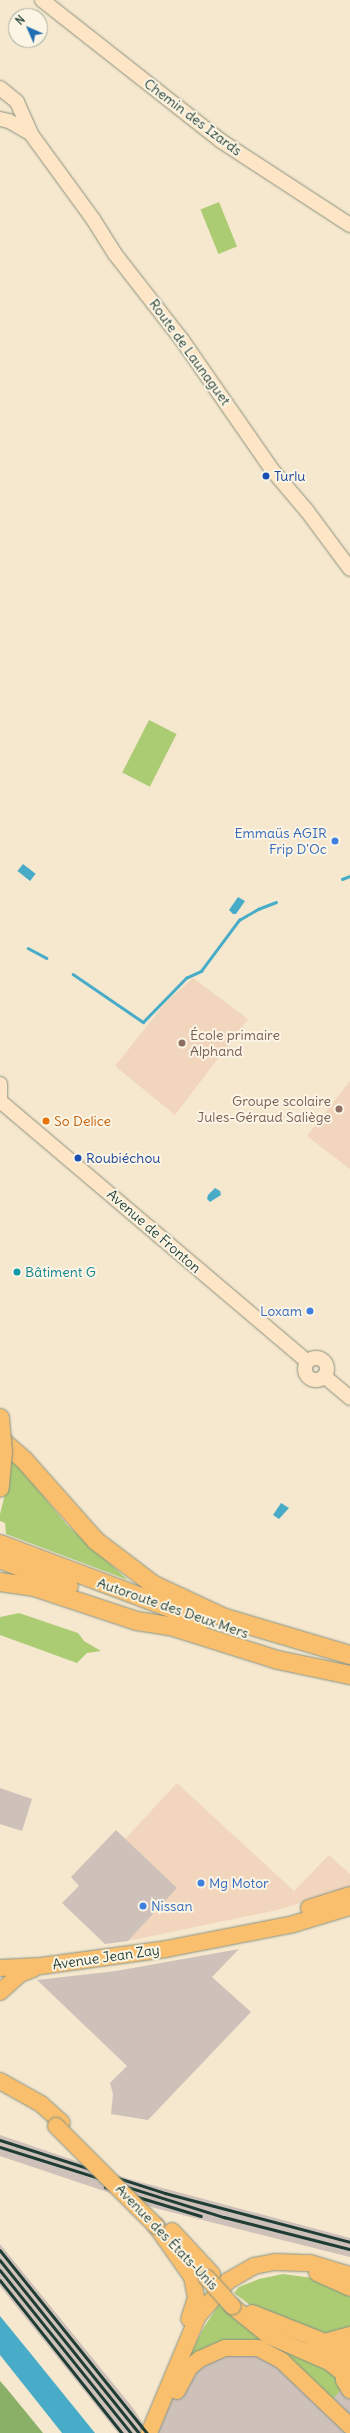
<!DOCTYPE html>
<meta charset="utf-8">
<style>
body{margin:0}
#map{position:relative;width:350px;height:2433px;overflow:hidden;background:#f5e8ce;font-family:Delius,sans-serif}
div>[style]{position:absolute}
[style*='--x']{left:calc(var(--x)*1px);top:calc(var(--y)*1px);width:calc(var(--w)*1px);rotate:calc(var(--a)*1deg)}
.built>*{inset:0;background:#f1d5bd}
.industrial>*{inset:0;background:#cec1ba}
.green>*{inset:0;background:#accc74;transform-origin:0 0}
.forest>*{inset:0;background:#89b066}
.water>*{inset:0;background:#48acc8;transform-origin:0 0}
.stream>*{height:2.5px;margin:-1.25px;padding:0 1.25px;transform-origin:1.25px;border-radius:1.25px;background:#48acc8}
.roads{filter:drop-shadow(0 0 1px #8a9281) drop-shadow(0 0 1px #8a9281)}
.secondary>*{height:14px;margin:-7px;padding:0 7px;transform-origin:7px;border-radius:7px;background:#fde5c5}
.secondary>.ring{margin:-7px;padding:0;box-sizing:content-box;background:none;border:14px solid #fde5c5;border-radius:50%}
.primary>*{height:16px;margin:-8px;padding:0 8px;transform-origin:8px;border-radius:8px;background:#f9bf6d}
.highway>*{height:18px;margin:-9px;padding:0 9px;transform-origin:9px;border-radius:9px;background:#f9bf6d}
.rail>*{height:2.5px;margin:-1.25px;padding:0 1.25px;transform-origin:1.25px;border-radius:1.25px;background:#1f3d34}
.bridges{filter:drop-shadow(0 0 1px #8a9281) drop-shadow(0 0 1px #8a9281)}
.primary-bridge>*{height:16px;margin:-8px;padding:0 8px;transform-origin:8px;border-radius:8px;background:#f9bf6d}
.highway-bridge>*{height:18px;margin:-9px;padding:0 9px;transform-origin:9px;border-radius:9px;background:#f9bf6d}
.dots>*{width:11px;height:11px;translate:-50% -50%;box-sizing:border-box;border:2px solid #fcf5e5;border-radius:50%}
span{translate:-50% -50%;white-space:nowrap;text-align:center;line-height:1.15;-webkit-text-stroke:4px #fcf5e5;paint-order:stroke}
.street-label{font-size:14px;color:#1f3d34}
.transit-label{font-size:14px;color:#164399}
.left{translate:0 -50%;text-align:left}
.shop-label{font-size:14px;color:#366cbe}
.right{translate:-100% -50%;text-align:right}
.education-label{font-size:14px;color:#785e54}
.food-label{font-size:14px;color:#c56008}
.culture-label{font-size:14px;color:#0d838f}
.north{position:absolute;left:8px;top:8px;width:40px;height:40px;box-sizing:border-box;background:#fcf5e5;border:1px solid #a4ab9e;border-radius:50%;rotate:315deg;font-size:11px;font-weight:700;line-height:16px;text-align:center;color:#1f3d34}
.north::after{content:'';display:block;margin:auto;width:14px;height:18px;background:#1f6fb2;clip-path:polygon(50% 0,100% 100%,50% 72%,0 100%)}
</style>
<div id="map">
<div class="built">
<div style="clip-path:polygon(193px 978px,248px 1019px,175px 1115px,115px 1066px,167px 1001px)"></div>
<div style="clip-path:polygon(350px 1081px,350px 1169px,307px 1136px)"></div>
<div style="clip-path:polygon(177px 1783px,294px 1891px,329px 1855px,350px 1874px,350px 1888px,277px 1910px,128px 1941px,177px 1888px,125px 1839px)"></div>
</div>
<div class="industrial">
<div style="clip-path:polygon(0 1788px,32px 1799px,22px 1831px,0 1824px)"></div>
<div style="clip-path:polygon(116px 1830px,177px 1888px,128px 1941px,105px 1944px,62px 1903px,79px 1886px,71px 1877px)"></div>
<div style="clip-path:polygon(239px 1949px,212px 1977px,251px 2012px,148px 2120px,111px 2114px,113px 2094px,110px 2083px,127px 2066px,37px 1980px,116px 1971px)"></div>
<div style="clip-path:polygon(0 2135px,129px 2179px,350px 2238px,350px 2257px,155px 2208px,0 2156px)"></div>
<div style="clip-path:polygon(0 2244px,133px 2408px,146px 2428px,205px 2361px,350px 2266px,350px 2433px,118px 2433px,0 2286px)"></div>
</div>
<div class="green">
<div style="left:219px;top:202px;width:48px;height:20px;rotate:68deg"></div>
<div style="left:149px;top:720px;width:31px;height:59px;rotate:27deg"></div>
<div style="clip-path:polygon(10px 1456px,36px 1484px,35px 1486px,67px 1525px,128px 1580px,6px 1534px,5px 1523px,0 1521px,0 1514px,7px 1486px)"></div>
<div style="clip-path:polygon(19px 1613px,78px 1633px,84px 1641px,101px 1651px,87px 1653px,77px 1663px,0 1635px,0 1617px)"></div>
<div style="clip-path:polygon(283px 2274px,320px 2279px,350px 2293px,350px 2331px,336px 2338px,258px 2311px,234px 2293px,239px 2287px,259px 2279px)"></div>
<div style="clip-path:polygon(221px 2301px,337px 2377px,340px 2390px,338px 2394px,328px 2403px,253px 2344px,186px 2363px,203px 2329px)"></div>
</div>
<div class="forest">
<div style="clip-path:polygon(0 2381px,7px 2389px,43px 2433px,0 2433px)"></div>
</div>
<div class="water">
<div style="left:23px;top:864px;width:16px;height:9px;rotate:38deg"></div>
<div style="clip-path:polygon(238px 897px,245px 901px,236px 914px,233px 914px,229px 910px)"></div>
<div style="clip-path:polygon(215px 1188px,220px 1191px,221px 1195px,210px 1202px,207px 1199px,208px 1195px)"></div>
<div style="clip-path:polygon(281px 1503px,289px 1508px,279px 1519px,273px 1515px)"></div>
<div style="clip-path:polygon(0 2316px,31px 2354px,95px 2433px,62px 2433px,0 2355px)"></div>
</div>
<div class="stream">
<div style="--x:342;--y:879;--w:9;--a:-21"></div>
<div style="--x:28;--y:948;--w:21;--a:28"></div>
<div style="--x:73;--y:974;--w:85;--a:34.4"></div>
<div style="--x:143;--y:1022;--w:62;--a:-45.7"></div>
<div style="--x:186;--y:978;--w:17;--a:-25"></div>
<div style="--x:201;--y:971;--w:64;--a:-53.3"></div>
<div style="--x:239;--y:920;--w:22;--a:-30"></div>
<div style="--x:258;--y:909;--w:19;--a:-21"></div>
</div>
<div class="roads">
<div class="secondary">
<div style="--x:42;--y:0;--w:228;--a:38.2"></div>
<div style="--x:221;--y:141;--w:154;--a:33.1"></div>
<div style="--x:0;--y:88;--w:22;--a:39"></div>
<div style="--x:17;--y:102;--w:35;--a:66"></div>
<div style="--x:31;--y:134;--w:105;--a:53.9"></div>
<div style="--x:93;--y:219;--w:41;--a:57.8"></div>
<div style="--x:115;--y:254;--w:109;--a:52.1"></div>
<div style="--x:182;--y:340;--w:160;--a:55.2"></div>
<div style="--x:273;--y:471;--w:52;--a:49.6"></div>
<div style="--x:307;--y:511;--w:72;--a:53.4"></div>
<div style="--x:0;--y:119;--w:9;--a:13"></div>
<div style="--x:9;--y:121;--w:24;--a:30"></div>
<div style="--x:0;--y:1084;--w:14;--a:90"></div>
<div style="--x:0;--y:1101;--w:402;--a:40.3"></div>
<div class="ring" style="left:305px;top:1358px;width:8px;height:8px"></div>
<div style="--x:324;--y:1376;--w:34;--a:40"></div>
</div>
<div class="primary">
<div style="--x:309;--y:1908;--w:43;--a:-17.6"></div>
<div style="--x:0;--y:1968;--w:41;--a:-2.8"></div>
<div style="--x:41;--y:1966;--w:126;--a:-7.7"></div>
<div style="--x:166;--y:1949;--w:126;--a:-11"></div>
<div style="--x:290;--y:1925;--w:63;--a:-16.7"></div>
<div style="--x:0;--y:1992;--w:27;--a:-42"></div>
<div style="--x:20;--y:1974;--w:14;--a:-21"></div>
<div style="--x:0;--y:2081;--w:47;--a:29.3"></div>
<div style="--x:41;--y:2104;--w:28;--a:42"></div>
<div style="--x:156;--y:2226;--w:62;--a:54.8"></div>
<div style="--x:192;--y:2277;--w:21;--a:79"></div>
<div style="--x:196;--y:2298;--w:22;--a:108"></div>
<div style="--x:172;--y:2231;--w:59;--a:47.1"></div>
<div style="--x:317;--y:2273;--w:36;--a:24"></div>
<div style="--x:232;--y:2306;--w:48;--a:39"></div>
<div style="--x:269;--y:2336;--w:65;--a:23.4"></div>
<div style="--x:329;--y:2362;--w:18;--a:38"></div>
<div style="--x:252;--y:2313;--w:79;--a:21.7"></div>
<div style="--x:325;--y:2342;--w:26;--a:-16"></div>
<div style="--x:313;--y:2347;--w:19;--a:18"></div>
<div style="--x:331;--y:2353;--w:19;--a:-12"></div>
<div style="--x:344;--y:2362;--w:18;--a:90"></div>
<div style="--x:344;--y:2380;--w:12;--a:59"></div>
<div style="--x:177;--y:2391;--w:27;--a:-62"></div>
<div style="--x:190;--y:2367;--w:13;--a:-39"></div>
<div style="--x:200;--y:2359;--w:27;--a:-24"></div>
<div style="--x:225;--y:2348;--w:33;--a:0"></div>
<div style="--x:258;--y:2348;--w:27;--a:28"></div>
<div style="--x:282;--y:2361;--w:94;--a:43.7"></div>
<div style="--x:149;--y:2433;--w:127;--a:-67.3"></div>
<div style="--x:198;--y:2316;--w:46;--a:-49.4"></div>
<div style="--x:228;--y:2281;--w:30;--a:-30"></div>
<div style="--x:254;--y:2266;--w:21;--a:-11"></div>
<div style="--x:275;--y:2262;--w:35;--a:2"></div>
<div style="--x:310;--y:2263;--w:42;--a:16.7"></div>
</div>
<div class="highway">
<div style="--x:0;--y:1439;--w:33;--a:41"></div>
<div style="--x:25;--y:1461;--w:107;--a:48.4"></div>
<div style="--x:96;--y:1541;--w:73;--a:37.2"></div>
<div style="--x:154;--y:1585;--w:78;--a:24.9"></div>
<div style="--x:225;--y:1618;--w:130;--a:16.5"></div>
<div style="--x:0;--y:1544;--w:216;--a:20.6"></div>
<div style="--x:0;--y:1559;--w:74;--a:21.4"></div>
<div style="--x:0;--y:1582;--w:34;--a:8"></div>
<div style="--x:34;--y:1587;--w:108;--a:18.3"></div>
<div style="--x:137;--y:1621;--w:33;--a:9"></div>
<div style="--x:170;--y:1626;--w:113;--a:17.5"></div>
<div style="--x:278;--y:1660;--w:74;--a:11.8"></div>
</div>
</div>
<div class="rail">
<div style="--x:0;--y:2140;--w:173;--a:17.8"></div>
<div style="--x:165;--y:2193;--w:191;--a:14.8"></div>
<div style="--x:0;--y:2147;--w:235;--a:17.4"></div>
<div style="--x:224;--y:2217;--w:130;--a:14.3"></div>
<div style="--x:105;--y:2187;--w:100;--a:16.8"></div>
<div style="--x:0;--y:2250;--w:235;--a:51.2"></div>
<div style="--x:0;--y:2260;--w:222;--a:51.2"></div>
<div style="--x:0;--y:2270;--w:209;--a:51.2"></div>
<div style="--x:0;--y:2280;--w:196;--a:51.4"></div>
</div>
<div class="bridges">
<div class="primary-bridge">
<div style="--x:56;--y:2126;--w:141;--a:45"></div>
<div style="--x:207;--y:2278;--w:38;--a:48"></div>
</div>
<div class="highway-bridge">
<div style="--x:0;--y:1418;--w:33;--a:85"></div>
<div style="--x:3;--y:1451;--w:37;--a:95"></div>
</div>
</div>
<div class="dots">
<div style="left:266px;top:476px;background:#1a4fb4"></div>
<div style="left:335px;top:841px;background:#3f7fe0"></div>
<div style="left:182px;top:1043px;background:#8d6e63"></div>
<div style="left:339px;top:1109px;background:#8d6e63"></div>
<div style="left:46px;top:1121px;background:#e8710a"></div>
<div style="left:78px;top:1158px;background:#1a4fb4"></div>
<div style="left:17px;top:1272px;background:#0f9aa8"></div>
<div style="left:310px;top:1311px;background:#3f7fe0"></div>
<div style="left:201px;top:1883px;background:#3f7fe0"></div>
<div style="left:143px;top:1906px;background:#3f7fe0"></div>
</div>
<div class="street-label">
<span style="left:193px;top:117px;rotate:37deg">Chemin des Izards</span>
<span style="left:190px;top:352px;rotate:54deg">Route de Launaguet</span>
<span style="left:154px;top:1231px;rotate:41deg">Avenue de Fronton</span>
<span style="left:173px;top:1608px;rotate:19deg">Autoroute des Deux Mers</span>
<span style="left:106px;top:1957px;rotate:-8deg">Avenue Jean Zay</span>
<span style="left:167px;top:2237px;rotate:46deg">Avenue des États-Unis</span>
</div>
<div class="transit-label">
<span class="left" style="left:274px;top:476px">Turlu</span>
<span class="left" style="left:86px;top:1158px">Roubiéchou</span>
</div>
<div class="shop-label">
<span class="right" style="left:327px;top:841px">Emmaüs AGIR<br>Frip D'Oc</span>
<span class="right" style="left:302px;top:1311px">Loxam</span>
<span class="left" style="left:209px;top:1883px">Mg Motor</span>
<span class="left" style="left:151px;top:1906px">Nissan</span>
</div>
<div class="education-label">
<span class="left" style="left:190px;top:1043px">École primaire<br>Alphand</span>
<span class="right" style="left:331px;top:1109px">Groupe scolaire<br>Jules-Géraud Saliège</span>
</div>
<div class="food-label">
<span class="left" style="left:54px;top:1121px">So Delice</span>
</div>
<div class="culture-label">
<span class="left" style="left:25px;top:1272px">Bâtiment G</span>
</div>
<div class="north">N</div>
</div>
